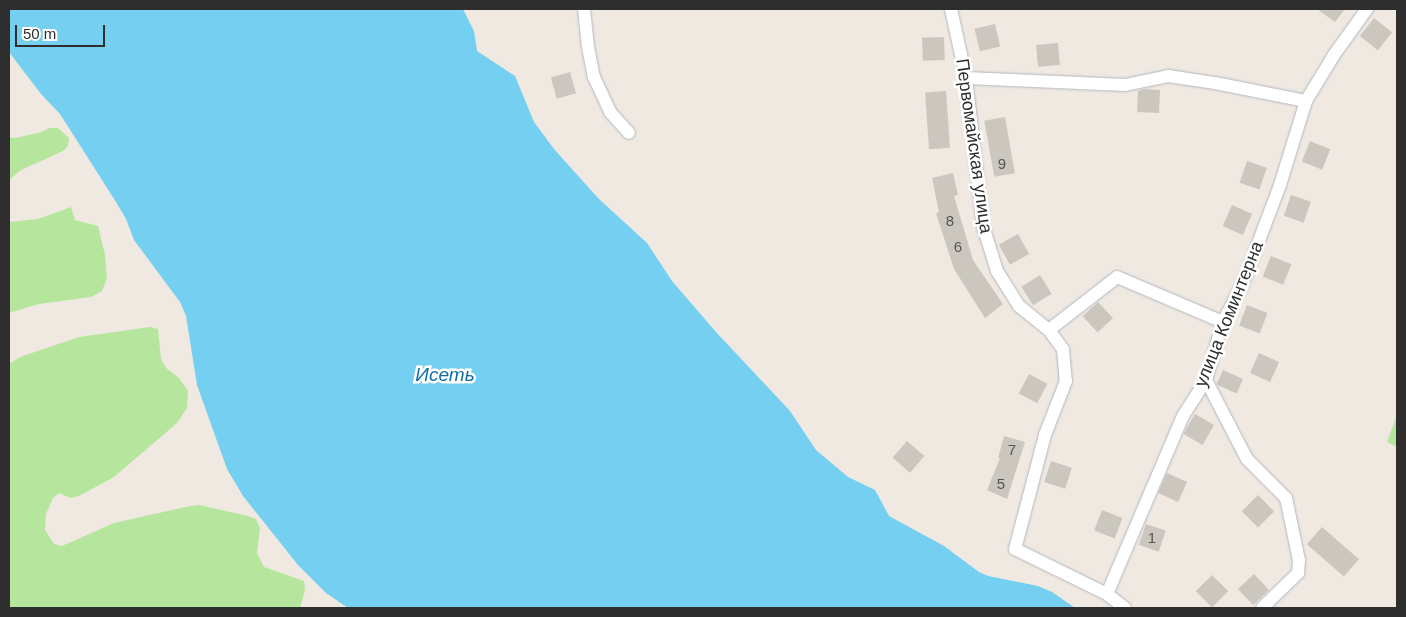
<!DOCTYPE html>
<meta charset="utf-8">
<style>
body{margin:0}
#map{position:relative;width:1406px;height:617px;overflow:hidden;background:#efe9e1;font-family:Arial,sans-serif}
div>[style]{position:absolute}
[style*='--x']{left:calc(var(--x)*1px);top:calc(var(--y)*1px);width:calc(var(--w)*1px);rotate:calc(var(--a)*1deg)}
.green>*{inset:0;background:#b6e59e}
.water>*{inset:0;background:#75cff0}
.building>*{inset:0;background:#cbc7bf;transform-origin:0 0}
.roads{filter:drop-shadow(0 0 1px #b4b7c1) drop-shadow(0 0 1px #b4b7c1)}
.minor>*{height:12px;margin:-6px;padding:0 6px;transform-origin:6px;border-radius:6px;background:#fff}
span{translate:-50% -50%;white-space:nowrap;text-align:center;line-height:1.15;-webkit-text-stroke:5px #fff;paint-order:stroke}
.number-label{font-size:15px;color:#555452}
.number-label span{-webkit-text-stroke-width:0}
.street-label{font-size:18px;color:#2e2e2e}
.water-label{font-size:19px;color:#0d6fa3;font-style:italic}
.frame{position:absolute;inset:0;border:10px solid #2e2e2e;pointer-events:none}
.scale{position:absolute;left:15px;top:25px;width:90px;height:22px;box-sizing:border-box;border:2px solid #2e2e2e;border-top:0;padding-left:6px;font-size:15px;line-height:18px;white-space:nowrap;color:#2e2e2e;-webkit-text-stroke:4px #fff;paint-order:stroke}
</style>
<div id="map">
<div class="green">
<div style="clip-path:polygon(49px 128px,58px 128px,69px 138px,68px 146px,63px 151px,21px 170px,9px 180px,9px 137px,15px 138px,42px 132px)"></div>
<div style="clip-path:polygon(71px 207px,75px 220px,98px 226px,105px 255px,107px 278px,102px 291px,91px 297px,39px 304px,9px 313px,9px 222px,38px 219px)"></div>
<div style="clip-path:polygon(150px 327px,158px 329px,161px 359px,166px 368px,179px 378px,188px 391px,187px 408px,177px 423px,114px 477px,79px 496px,70px 498px,59px 493px,53px 498px,46px 514px,45px 530px,54px 544px,62px 546px,114px 523px,190px 506px,199px 505px,248px 516px,256px 519px,260px 528px,257px 553px,264px 567px,304px 581px,305px 590px,300px 608px,9px 608px,9px 364px,20px 357px,79px 337px)"></div>
<div style="clip-path:polygon(1397px 415px,1397px 447px,1387px 442px)"></div>
</div>
<div class="water">
<div style="clip-path:polygon(9px 9px,463px 9px,474px 31px,477px 51px,515px 76px,534px 122px,554px 149px,598px 198px,647px 243px,672px 281px,716px 332px,790px 411px,816px 450px,848px 477px,875px 490px,889px 516px,944px 546px,979px 572px,988px 576px,1038px 586px,1052px 592px,1075px 608px,348px 608px,326px 593px,298px 565px,243px 496px,227px 469px,197px 385px,186px 316px,180px 302px,134px 240px,126px 219px,116px 202px,60px 114px,41px 94px,9px 52px)"></div>
</div>
<div class="building">
<div style="clip-path:polygon(1317px 9px,1345px 9px,1335px 22px)"></div>
<div style="left:1374px;top:18px;width:23px;height:23px;rotate:38deg"></div>
<div style="left:995px;top:24px;width:23px;height:21px;rotate:77deg"></div>
<div style="left:944px;top:37px;width:23px;height:22px;rotate:88deg"></div>
<div style="left:1058px;top:43px;width:22px;height:22px;rotate:85deg"></div>
<div style="left:570px;top:72px;width:22px;height:20px;rotate:74deg"></div>
<div style="clip-path:polygon(1144px 89px,1160px 90px,1159px 113px,1137px 112px,1138px 91px)"></div>
<div style="left:946px;top:91px;width:57px;height:21px;rotate:86deg"></div>
<div style="left:1005px;top:117px;width:57px;height:21px;rotate:80deg"></div>
<div style="left:1310px;top:141px;width:22px;height:22px;rotate:22deg"></div>
<div style="left:1247px;top:161px;width:21px;height:23px;rotate:19deg"></div>
<div style="clip-path:polygon(953px 173px,958px 195px,954px 196px,973px 260px,1003px 304px,985px 318px,954px 269px,936px 213px,939px 212px,932px 178px)"></div>
<div style="left:1291px;top:195px;width:21px;height:22px;rotate:19deg"></div>
<div style="left:1232px;top:205px;width:22px;height:23px;rotate:24deg"></div>
<div style="left:1018px;top:234px;width:23px;height:22px;rotate:61deg"></div>
<div style="left:1271px;top:256px;width:22px;height:22px;rotate:22deg"></div>
<div style="left:1040px;top:275px;width:22px;height:22px;rotate:58deg"></div>
<div style="left:1098px;top:302px;width:22px;height:21px;rotate:47deg"></div>
<div style="left:1247px;top:305px;width:22px;height:22px;rotate:21deg"></div>
<div style="left:1259px;top:353px;width:22px;height:22px;rotate:24deg"></div>
<div style="left:1223px;top:370px;width:22px;height:16px;rotate:24deg"></div>
<div style="left:1029px;top:374px;width:21px;height:22px;rotate:28deg"></div>
<div style="left:1195px;top:414px;width:22px;height:23px;rotate:30deg"></div>
<div style="clip-path:polygon(1004px 436px,1025px 442px,1007px 499px,987px 490px,1000px 458px,998px 458px)"></div>
<div style="left:907px;top:441px;width:23px;height:22px;rotate:41deg"></div>
<div style="left:1051px;top:461px;width:22px;height:22px;rotate:18deg"></div>
<div style="left:1167px;top:473px;width:22px;height:22px;rotate:24deg"></div>
<div style="left:1258px;top:495px;width:23px;height:23px;rotate:45deg"></div>
<div style="left:1102px;top:510px;width:22px;height:22px;rotate:21deg"></div>
<div style="left:1146px;top:524px;width:21px;height:22px;rotate:19deg"></div>
<div style="left:1322px;top:527px;width:49px;height:23px;rotate:41deg"></div>
<div style="left:1254px;top:574px;width:22px;height:22px;rotate:47deg"></div>
<div style="left:1212px;top:575px;width:23px;height:23px;rotate:45deg"></div>
</div>
<div class="roads">
<div class="minor">
<div style="--x:584;--y:9;--w:38;--a:84"></div>
<div style="--x:588;--y:47;--w:31;--a:79"></div>
<div style="--x:594;--y:77;--w:38;--a:65"></div>
<div style="--x:610;--y:112;--w:28;--a:48"></div>
<div style="--x:951;--y:9;--w:71;--a:77.7"></div>
<div style="--x:966;--y:78;--w:149;--a:83.4"></div>
<div style="--x:983;--y:226;--w:47;--a:72.7"></div>
<div style="--x:997;--y:271;--w:41;--a:57.8"></div>
<div style="--x:1019;--y:306;--w:38;--a:39"></div>
<div style="--x:1049;--y:330;--w:86;--a:-37.9"></div>
<div style="--x:1117;--y:277;--w:115;--a:23"></div>
<div style="--x:966;--y:78;--w:159;--a:2.5"></div>
<div style="--x:1125;--y:85;--w:44;--a:-11.8"></div>
<div style="--x:1168;--y:76;--w:48;--a:8.5"></div>
<div style="--x:1215;--y:83;--w:93;--a:11.2"></div>
<div style="--x:1049;--y:330;--w:24;--a:54"></div>
<div style="--x:1063;--y:349;--w:32;--a:85"></div>
<div style="--x:1066;--y:381;--w:58;--a:111.3"></div>
<div style="--x:1045;--y:435;--w:118;--a:104.7"></div>
<div style="--x:1015;--y:549;--w:102;--a:26.1"></div>
<div style="--x:1107;--y:594;--w:23;--a:38"></div>
<div style="--x:1206;--y:380;--w:89;--a:62.6"></div>
<div style="--x:1247;--y:459;--w:55;--a:45"></div>
<div style="--x:1286;--y:498;--w:63;--a:78.2"></div>
<div style="--x:1299;--y:560;--w:13;--a:94"></div>
<div style="--x:1298;--y:573;--w:50;--a:135.8"></div>
<div style="--x:1107;--y:594;--w:194;--a:-66.9"></div>
<div style="--x:1183;--y:416;--w:43;--a:-57.4"></div>
<div style="--x:1206;--y:380;--w:60;--a:-73.7"></div>
<div style="--x:1223;--y:322;--w:44;--a:-62.9"></div>
<div style="--x:1243;--y:283;--w:105;--a:-69.3"></div>
<div style="--x:1280;--y:185;--w:88;--a:-72.8"></div>
<div style="--x:1306;--y:101;--w:54;--a:-58.7"></div>
<div style="--x:1334;--y:55;--w:57;--a:-54.3"></div>
</div>
</div>
<div class="number-label">
<span style="left:1002px;top:164px">9</span>
<span style="left:950px;top:221px">8</span>
<span style="left:958px;top:247px">6</span>
<span style="left:1012px;top:450px">7</span>
<span style="left:1001px;top:484px">5</span>
<span style="left:1152px;top:538px">1</span>
</div>
<div class="street-label">
<span style="left:974px;top:146px;rotate:82deg">Первомайская улица</span>
<span style="left:1229px;top:314px;rotate:-68deg">улица Коминтерна</span>
</div>
<div class="water-label">
<span style="left:445px;top:375px">Исеть</span>
</div>
<div class="frame"></div>
<div class="scale">50 m</div>
</div>
